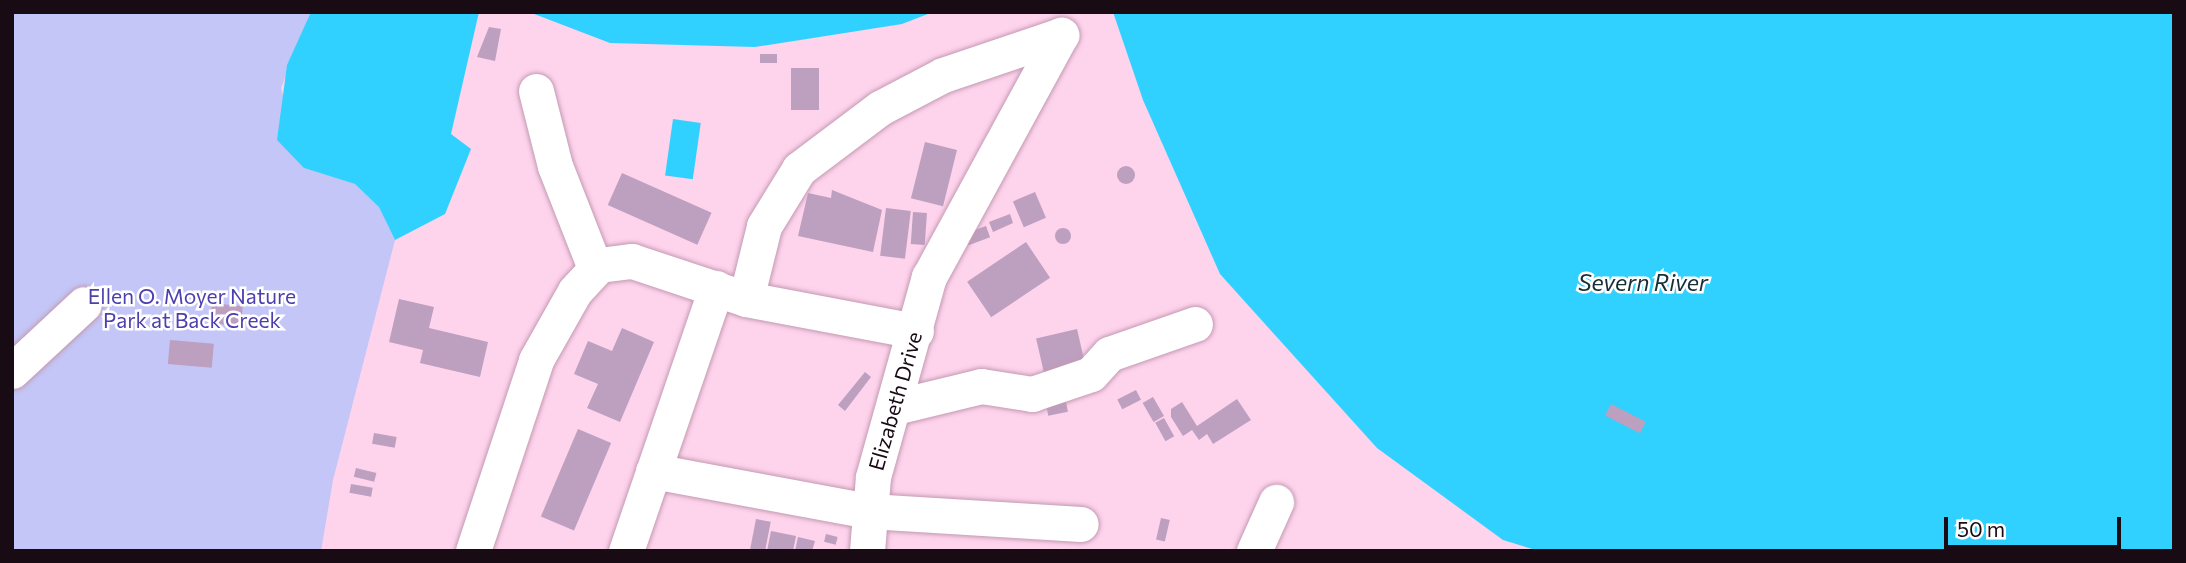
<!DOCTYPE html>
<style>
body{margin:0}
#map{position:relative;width:2186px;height:563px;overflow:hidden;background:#fed3ec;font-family:Commissioner,sans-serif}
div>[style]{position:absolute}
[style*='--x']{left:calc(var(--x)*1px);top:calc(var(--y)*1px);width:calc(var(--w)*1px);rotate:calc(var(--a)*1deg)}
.green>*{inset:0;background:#c3c6f6}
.water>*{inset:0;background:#31d1ff;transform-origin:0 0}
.building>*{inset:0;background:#bd9fc0;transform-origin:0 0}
.round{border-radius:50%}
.roads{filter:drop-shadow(0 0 2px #c39ab2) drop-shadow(0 0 2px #c39ab2)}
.minor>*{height:35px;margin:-17.5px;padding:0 17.5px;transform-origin:17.5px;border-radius:17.5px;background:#fff}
span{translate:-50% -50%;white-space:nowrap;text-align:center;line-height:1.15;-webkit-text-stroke:5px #fff;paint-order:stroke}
.park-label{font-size:21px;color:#4d3fad}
.street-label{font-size:21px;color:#190b14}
.water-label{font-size:23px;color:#162e36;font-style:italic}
.frame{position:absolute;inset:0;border:14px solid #190b14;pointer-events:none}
.scale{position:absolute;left:1944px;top:517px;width:177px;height:32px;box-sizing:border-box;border:4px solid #190b14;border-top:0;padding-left:9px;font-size:21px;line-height:24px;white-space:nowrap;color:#190b14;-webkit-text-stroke:5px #fff;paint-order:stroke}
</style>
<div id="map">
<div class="green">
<div style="clip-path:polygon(12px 12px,311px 12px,281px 88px,304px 168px,355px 184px,379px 206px,395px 240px,333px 480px,321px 551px,12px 551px)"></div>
</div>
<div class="water">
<div style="clip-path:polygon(311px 12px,479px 12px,451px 134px,471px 149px,445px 214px,395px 240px,379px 207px,355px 184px,304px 168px,277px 140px,287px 65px)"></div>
<div style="clip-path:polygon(529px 12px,933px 12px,902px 24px,755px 47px,610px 43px)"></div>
<div style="clip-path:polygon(1113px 12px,2174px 12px,2174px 551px,1539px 551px,1503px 540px,1377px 448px,1220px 274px,1143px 100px)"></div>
<div style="left:673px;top:119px;width:28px;height:57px;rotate:8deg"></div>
</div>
<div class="building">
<div style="clip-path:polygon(489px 27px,501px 29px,495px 61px,477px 57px)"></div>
<div style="left:760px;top:54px;width:17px;height:9px"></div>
<div style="left:791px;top:68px;width:28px;height:42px"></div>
<div style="left:925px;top:142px;width:33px;height:58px;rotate:14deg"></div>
<div class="round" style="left:1117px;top:166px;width:18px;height:18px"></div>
<div style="left:622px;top:173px;width:98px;height:35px;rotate:24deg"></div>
<div style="clip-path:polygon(832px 190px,882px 210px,873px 252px,798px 236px,808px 193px,831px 198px)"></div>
<div style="left:1035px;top:192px;width:28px;height:24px;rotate:67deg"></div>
<div style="left:886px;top:208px;width:25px;height:48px;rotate:7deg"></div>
<div style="left:913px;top:212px;width:14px;height:32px;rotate:4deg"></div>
<div style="clip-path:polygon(1010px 214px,1013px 223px,993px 232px,989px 222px)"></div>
<div style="left:986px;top:226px;width:12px;height:23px;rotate:70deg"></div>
<div class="round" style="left:1055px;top:228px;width:16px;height:16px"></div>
<div style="left:1026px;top:242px;width:43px;height:71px;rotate:56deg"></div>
<div style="clip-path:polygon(399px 299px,434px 307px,429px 328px,488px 342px,480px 377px,420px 363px,423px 350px,389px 342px)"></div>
<div style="left:212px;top:303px;width:31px;height:20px;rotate:6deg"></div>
<div style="clip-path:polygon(622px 328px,654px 342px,620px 422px,587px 408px,598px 384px,574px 374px,588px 341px,612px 351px)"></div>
<div style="left:1077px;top:329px;width:39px;height:42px;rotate:77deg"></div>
<div style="left:170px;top:340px;width:44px;height:24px;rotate:5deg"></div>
<div style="clip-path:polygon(865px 372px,871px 377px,845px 411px,838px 405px)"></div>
<div style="left:1136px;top:390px;width:11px;height:21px;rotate:63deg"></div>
<div style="left:1153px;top:397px;width:22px;height:12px;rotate:60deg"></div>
<div style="clip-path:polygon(1237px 399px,1251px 420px,1213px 444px,1207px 434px,1199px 440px,1192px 430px,1183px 436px,1171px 417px,1171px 409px,1182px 402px,1197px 426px)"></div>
<div style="left:1066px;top:402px;width:10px;height:20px;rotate:79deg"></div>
<div style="left:1611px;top:404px;width:39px;height:13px;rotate:27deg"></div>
<div style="left:1164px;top:418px;width:21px;height:10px;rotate:61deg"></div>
<div style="left:578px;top:429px;width:36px;height:95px;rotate:23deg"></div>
<div style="left:374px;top:433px;width:23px;height:11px;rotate:10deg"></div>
<div style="left:356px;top:468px;width:21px;height:9px;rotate:14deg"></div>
<div style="left:351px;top:484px;width:22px;height:9px;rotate:10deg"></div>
<div style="left:1161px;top:518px;width:9px;height:22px;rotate:13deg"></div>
<div style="left:756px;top:519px;width:15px;height:33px;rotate:11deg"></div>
<div style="clip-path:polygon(771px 531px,796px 536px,793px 551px,767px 551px)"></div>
<div style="left:826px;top:534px;width:12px;height:8px;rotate:14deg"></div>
<div style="clip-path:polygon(798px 537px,815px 541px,812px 551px,795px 551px)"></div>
</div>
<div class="roads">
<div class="minor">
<div style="--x:536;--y:91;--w:77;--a:75.8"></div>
<div style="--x:555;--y:166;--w:110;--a:68.6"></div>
<div style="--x:746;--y:299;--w:75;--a:-76.1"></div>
<div style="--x:764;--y:226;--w:67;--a:-58.4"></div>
<div style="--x:799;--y:169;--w:101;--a:-37"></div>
<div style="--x:880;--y:108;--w:71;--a:-27.6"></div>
<div style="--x:943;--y:75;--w:125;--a:-18.7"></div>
<div style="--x:12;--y:371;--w:98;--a:-42.9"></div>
<div style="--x:895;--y:407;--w:89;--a:-13.7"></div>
<div style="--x:981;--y:386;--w:52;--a:8.9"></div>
<div style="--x:1032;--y:394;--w:62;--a:-18.7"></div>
<div style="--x:1091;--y:374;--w:27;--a:-48"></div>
<div style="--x:1109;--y:354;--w:91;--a:-19.2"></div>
<div style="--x:653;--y:471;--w:220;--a:10.5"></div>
<div style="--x:869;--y:511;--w:212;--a:3.5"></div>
<div style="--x:473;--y:551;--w:201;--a:-71.7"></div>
<div style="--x:536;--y:360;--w:79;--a:-60.5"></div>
<div style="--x:575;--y:291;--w:35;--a:-47"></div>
<div style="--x:599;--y:265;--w:33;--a:-7"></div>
<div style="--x:632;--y:261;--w:120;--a:18.4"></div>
<div style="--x:746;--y:299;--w:173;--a:10.7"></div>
<div style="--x:626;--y:551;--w:278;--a:-71.1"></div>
<div style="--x:867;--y:551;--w:74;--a:-85.4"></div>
<div style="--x:873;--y:477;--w:208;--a:-74.4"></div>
<div style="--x:929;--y:277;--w:276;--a:-61.4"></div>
<div style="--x:1254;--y:551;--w:54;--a:-65.8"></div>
</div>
</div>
<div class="park-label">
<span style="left:192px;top:308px">Ellen O. Moyer Nature<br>Park at Back Creek</span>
</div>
<div class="street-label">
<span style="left:895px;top:401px;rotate:-74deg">Elizabeth Drive</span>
</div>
<div class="water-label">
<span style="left:1643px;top:282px">Severn River</span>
</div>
<div class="frame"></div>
<div class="scale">50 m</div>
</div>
